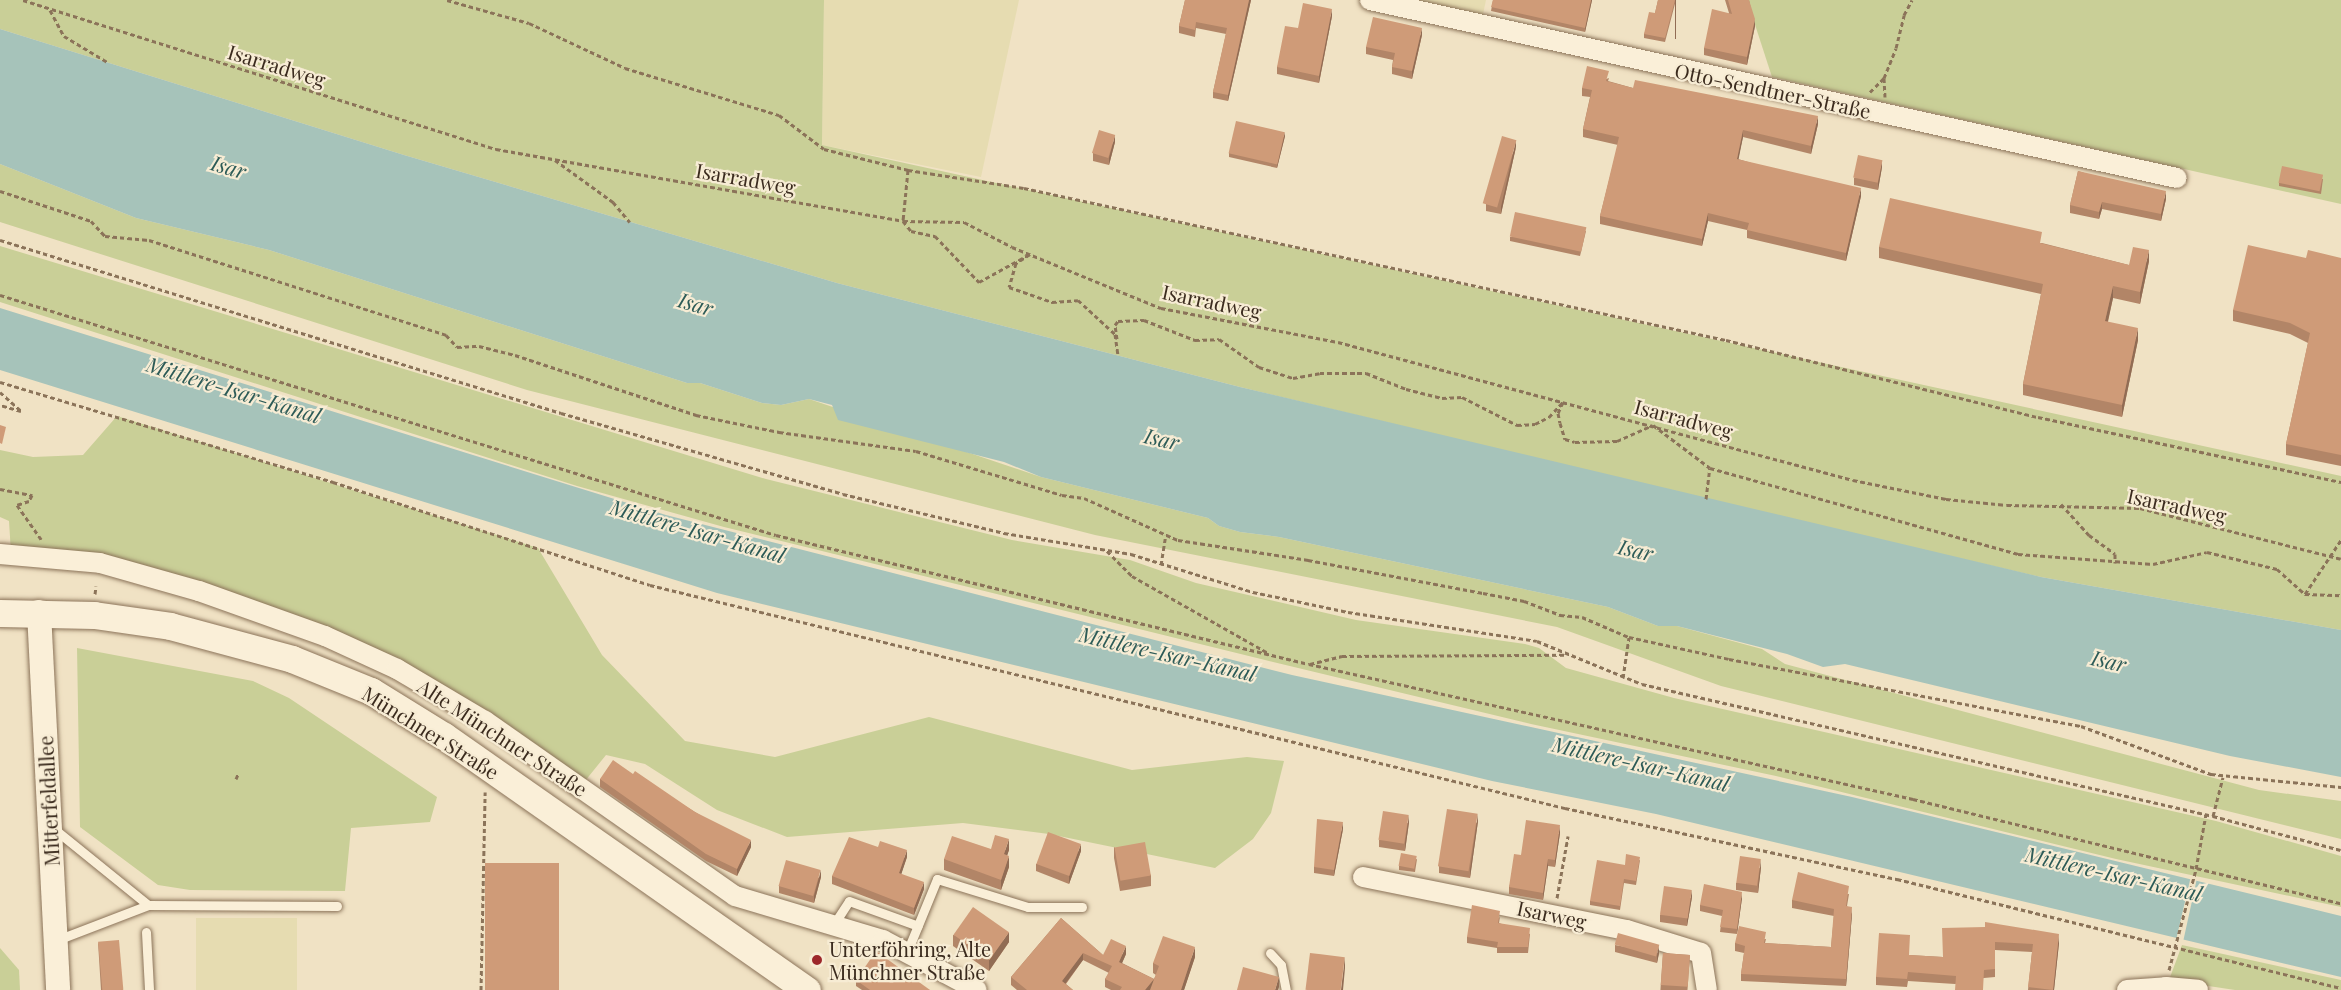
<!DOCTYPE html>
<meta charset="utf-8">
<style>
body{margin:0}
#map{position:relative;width:2341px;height:990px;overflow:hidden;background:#f0e2c4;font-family:"Playfair Display",serif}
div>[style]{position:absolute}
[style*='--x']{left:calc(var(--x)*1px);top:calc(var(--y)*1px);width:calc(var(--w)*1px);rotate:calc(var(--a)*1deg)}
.farmland>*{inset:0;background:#e6dcb1;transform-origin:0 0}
.green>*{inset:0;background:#c9cf97}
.water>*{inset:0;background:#a6c3ba}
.pier>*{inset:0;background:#f0e2c4}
.path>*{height:3px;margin-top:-1.5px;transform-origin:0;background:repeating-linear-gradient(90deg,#8b7359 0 4.5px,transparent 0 7.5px)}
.roads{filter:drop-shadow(0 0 2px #8b7359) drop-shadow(0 0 2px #8b7359)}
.service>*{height:9px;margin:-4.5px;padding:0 4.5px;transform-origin:4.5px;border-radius:4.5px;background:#faefd8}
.minor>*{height:20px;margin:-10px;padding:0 10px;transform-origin:10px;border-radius:10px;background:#faefd8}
.tertiary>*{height:24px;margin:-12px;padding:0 12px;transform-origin:12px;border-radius:12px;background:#faefd8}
.secondary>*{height:27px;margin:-13.5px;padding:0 13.5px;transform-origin:13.5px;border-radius:13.5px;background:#faefd8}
.wall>*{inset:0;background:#b28567;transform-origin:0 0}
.shaded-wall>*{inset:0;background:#916c54;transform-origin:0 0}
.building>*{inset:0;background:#cf9b78;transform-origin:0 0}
.dots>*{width:16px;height:16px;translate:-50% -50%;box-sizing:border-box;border:3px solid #f7ecd4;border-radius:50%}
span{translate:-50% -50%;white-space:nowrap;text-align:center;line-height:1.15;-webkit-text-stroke:4.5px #f7ecd4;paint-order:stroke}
.street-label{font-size:20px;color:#3b2b1e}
.poi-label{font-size:20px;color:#3b2b1e}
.left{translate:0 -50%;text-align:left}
.water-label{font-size:21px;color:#2d5b57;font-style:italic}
</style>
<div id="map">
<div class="farmland">
<div style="clip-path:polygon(824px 0,1019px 0,981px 177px,822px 145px)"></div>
<div style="clip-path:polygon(1396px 0,1486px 0,1482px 19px)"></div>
<div style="left:196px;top:918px;width:101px;height:72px"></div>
</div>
<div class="green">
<div style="clip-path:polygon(0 0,824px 0,822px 145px,2341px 476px,2341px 630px,2041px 577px,1762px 513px,1240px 387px,837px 283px,404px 155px,0 29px)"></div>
<div style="clip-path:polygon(1747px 0,2341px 0,2341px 204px,1772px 77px)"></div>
<div style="clip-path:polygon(0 164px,136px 218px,269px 250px,687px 383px,700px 383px,762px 403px,781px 405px,809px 399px,1041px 477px,1208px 518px,1219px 526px,1240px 532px,1279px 537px,1608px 607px,1658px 626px,1677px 626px,1762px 649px,1785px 664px,2259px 790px,2341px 801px,2341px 839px,1721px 686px,1557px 627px,1095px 535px,527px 390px,0 222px)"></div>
<div style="clip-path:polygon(0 246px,766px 479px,1012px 540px,1130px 560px,1196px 583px,1356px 620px,1525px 644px,1539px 648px,1566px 668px,1674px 698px,2216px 821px,2341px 856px,2341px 907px,2116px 859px,1776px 776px,1531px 724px,1261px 659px,724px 527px,577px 486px,0 302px)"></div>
<div style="clip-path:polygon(117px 416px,538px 548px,602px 655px,685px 741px,775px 757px,929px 717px,1132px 770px,1247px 757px,1284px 761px,1271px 813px,1253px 839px,1215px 868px,1049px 834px,963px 823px,787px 837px,717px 810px,645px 764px,606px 755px,585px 781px,397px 669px,199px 591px,11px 553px,9px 521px,0 517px,0 450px,33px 457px,83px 455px)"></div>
<div style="clip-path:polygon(77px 648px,253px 681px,289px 698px,437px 797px,430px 822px,351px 828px,345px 891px,190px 890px,158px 885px,80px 827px)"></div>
<div style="clip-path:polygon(2182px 945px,2341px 980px,2341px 990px,2235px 990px,2169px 980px)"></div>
<div style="clip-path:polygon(0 948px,19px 970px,20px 990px,0 990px)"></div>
</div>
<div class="water">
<div style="clip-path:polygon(0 29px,404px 155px,837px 283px,1240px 387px,2041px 577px,2341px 630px,2341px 777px,2230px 756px,1845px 664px,1823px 667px,1787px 654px,1677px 626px,1658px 626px,1608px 607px,1279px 537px,1240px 532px,1219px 526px,1208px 518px,1041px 477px,1004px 462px,838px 420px,832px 405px,809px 399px,781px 405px,762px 403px,700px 383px,687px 383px,269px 250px,136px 218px,0 164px)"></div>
<div style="clip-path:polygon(0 308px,666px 515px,1292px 675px,1852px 797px,2341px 916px,2341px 977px,1656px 814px,1492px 781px,717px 593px,0 370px)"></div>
</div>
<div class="pier">
<div style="clip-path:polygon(2191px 876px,2197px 878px,2183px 942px,2176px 940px)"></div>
</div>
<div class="path">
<div style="--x:23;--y:0;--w:496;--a:17.5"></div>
<div style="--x:496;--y:149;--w:413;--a:10"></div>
<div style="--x:903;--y:221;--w:61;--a:0.9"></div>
<div style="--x:964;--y:222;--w:54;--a:27.5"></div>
<div style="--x:1012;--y:247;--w:161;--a:22.3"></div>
<div style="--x:1161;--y:308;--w:180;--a:10.9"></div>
<div style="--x:1338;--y:342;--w:533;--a:15"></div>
<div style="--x:1853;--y:480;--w:95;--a:11.5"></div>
<div style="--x:1946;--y:499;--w:61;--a:5.6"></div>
<div style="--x:2007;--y:505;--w:133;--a:1.3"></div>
<div style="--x:2140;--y:508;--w:207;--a:14.2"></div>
<div style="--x:447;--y:0;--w:85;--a:15.7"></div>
<div style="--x:529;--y:23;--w:106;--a:25.1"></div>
<div style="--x:625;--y:68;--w:161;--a:17"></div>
<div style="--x:779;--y:115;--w:56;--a:37.1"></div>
<div style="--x:824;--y:149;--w:87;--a:14"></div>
<div style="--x:908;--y:170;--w:117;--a:8.8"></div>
<div style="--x:1024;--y:188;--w:718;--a:12.22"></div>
<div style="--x:1726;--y:340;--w:321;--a:13.9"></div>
<div style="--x:2038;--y:417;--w:310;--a:12.1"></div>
<div style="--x:50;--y:10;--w:30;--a:62"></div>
<div style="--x:64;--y:36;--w:52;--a:31"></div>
<div style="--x:1884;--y:78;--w:19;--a:87"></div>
<div style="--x:1870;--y:92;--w:20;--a:-45"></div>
<div style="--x:1884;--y:78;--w:32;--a:-68"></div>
<div style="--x:1896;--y:48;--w:34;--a:-76"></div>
<div style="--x:1904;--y:15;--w:17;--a:-62"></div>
<div style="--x:555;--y:160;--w:72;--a:35.9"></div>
<div style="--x:613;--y:202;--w:26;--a:50"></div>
<div style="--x:908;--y:170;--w:51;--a:95.6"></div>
<div style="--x:903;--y:221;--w:13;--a:51"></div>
<div style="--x:911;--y:231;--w:25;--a:12"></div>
<div style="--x:935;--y:236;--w:64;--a:46.3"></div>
<div style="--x:979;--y:282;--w:58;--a:-28.8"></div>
<div style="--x:1030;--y:254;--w:17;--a:147"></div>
<div style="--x:1016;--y:263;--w:25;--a:106"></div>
<div style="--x:1009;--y:287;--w:46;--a:19.2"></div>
<div style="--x:1052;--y:302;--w:26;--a:-4"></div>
<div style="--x:1078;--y:300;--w:50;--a:42.6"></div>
<div style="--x:1115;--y:334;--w:22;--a:82"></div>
<div style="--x:0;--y:191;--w:96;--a:18.2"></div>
<div style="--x:91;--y:221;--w:21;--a:47"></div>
<div style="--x:105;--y:236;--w:44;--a:5.2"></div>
<div style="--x:149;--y:240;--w:312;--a:17.7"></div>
<div style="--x:446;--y:335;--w:16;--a:47"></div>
<div style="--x:457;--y:347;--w:22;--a:-3"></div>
<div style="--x:479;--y:346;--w:37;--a:14"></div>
<div style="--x:515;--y:355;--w:191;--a:18.3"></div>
<div style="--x:696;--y:415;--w:85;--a:11.6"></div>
<div style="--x:779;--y:432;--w:138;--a:7.9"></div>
<div style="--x:916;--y:451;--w:152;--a:16.8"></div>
<div style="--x:1062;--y:495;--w:22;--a:8"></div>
<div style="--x:1084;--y:498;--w:103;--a:24.1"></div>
<div style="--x:1178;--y:540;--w:132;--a:8.7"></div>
<div style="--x:1308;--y:560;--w:178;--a:10.7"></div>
<div style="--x:1483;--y:593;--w:42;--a:11"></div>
<div style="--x:1524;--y:601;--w:39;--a:21"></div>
<div style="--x:1560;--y:615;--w:22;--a:5"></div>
<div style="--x:1582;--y:617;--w:51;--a:23.1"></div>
<div style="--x:1629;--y:637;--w:102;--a:12.4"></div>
<div style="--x:1729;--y:659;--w:358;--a:10.8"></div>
<div style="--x:2081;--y:726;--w:139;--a:20.3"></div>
<div style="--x:2211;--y:774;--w:131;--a:5.7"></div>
<div style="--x:0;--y:240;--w:587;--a:17.14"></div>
<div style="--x:561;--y:413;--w:293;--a:16"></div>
<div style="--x:843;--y:494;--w:166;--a:13.6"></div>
<div style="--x:1004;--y:533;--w:129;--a:9.4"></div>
<div style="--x:1131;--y:554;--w:128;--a:17.3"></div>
<div style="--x:1253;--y:592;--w:97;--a:11.9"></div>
<div style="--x:1348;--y:612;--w:191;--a:8.7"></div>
<div style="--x:1537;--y:641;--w:113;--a:22.3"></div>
<div style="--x:1642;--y:684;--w:586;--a:13.02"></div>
<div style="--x:2213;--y:816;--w:132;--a:14.9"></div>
<div style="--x:0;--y:295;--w:812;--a:17.19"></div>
<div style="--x:776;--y:535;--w:548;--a:13.61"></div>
<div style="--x:1309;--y:664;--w:619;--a:12.6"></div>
<div style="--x:1913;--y:799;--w:440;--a:13.7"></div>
<div style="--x:1117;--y:339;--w:14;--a:-98"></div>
<div style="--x:1115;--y:325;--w:5;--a:-53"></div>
<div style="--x:1118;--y:321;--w:26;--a:-2"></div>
<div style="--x:1144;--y:320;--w:55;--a:21.4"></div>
<div style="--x:1195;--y:340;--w:24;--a:-2"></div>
<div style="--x:1219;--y:339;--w:49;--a:35"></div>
<div style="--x:1259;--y:367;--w:36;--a:18"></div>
<div style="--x:1293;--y:378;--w:27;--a:-10"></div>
<div style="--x:1320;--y:373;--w:46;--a:0"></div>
<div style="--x:1366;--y:373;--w:43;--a:21.8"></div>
<div style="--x:1406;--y:389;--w:37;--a:14"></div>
<div style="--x:1442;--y:398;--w:20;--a:-3"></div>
<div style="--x:1462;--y:397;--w:62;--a:27"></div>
<div style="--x:1517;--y:425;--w:18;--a:-3"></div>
<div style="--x:1535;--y:424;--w:16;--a:-27"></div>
<div style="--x:1549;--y:417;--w:21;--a:-47"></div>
<div style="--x:1563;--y:402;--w:12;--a:114"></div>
<div style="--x:1558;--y:413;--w:10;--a:79"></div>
<div style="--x:1560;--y:423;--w:17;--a:73"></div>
<div style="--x:1565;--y:439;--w:10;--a:17"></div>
<div style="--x:1575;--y:442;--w:42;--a:-1.4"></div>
<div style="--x:1617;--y:441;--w:39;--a:-24"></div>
<div style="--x:1653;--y:425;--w:71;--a:37"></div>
<div style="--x:1710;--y:468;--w:320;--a:15.6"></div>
<div style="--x:2018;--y:554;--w:135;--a:4.2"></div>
<div style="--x:2153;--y:564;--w:55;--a:-12.5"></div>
<div style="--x:2207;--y:552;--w:72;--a:13.7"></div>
<div style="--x:2277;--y:569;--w:38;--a:42"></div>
<div style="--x:2305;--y:594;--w:36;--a:2"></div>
<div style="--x:0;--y:382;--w:348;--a:16.7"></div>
<div style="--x:333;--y:482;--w:333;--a:18"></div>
<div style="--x:650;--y:585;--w:942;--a:13.7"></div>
<div style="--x:1565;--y:808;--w:340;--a:12.1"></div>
<div style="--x:1897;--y:879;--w:457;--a:13.8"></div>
<div style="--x:0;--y:392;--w:28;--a:42"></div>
<div style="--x:21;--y:411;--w:22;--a:-164"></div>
<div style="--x:0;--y:489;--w:33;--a:11"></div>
<div style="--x:32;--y:495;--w:7;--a:117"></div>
<div style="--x:29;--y:501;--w:13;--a:162"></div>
<div style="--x:17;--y:505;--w:42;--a:54.8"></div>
<div style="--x:1706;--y:499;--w:31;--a:-83"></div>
<div style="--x:2061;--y:504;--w:42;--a:47.9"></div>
<div style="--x:2089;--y:535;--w:32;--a:36"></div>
<div style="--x:2115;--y:554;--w:9;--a:90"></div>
<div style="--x:1107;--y:551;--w:35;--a:45"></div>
<div style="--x:1132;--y:576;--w:156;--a:29.5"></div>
<div style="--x:1161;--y:565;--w:30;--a:-81"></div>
<div style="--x:95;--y:594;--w:8;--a:-83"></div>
<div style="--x:2305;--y:594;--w:65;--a:-56.3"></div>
<div style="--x:1310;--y:664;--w:33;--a:-14"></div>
<div style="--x:1342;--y:656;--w:224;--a:-0.3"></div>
<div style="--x:1623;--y:678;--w:41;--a:-81.7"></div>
<div style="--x:236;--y:779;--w:5;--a:-68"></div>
<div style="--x:2213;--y:816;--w:40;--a:-75.6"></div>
<div style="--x:1557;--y:898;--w:63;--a:-79.9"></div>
<div style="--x:2169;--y:970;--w:105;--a:-75"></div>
<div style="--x:2196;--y:869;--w:56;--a:-79.7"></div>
<div style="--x:481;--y:990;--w:198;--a:-88.8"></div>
</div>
<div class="roads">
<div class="service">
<div style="--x:53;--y:828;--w:122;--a:39"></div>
<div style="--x:148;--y:905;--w:189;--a:0.3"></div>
<div style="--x:834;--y:924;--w:27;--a:-57"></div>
<div style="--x:849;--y:901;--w:73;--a:19.9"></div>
<div style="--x:146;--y:932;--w:58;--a:87"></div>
<div style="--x:57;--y:940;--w:97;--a:-21"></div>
<div style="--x:907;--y:952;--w:79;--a:-67.7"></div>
<div style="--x:937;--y:879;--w:95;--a:17.1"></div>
<div style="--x:1028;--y:907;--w:54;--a:0"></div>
<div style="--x:1270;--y:953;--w:16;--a:47"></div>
<div style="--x:1281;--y:965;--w:25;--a:79"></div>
</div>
<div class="minor">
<div style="--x:1370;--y:0;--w:826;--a:12.44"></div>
<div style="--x:0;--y:554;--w:100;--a:5.1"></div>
<div style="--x:100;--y:563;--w:103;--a:15.8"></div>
<div style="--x:199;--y:591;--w:134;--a:19.7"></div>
<div style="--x:325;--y:636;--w:79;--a:24.6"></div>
<div style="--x:397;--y:669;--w:102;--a:30.6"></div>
<div style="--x:485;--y:721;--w:305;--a:35"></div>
<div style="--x:735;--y:896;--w:154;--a:16.6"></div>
<div style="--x:883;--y:940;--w:106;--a:28"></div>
<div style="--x:1363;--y:877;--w:269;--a:11.4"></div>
<div style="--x:1627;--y:930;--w:77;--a:17.3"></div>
<div style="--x:1701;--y:953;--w:37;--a:81"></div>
<div style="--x:2127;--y:990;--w:39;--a:-4"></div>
<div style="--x:2166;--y:987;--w:32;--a:5"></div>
</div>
<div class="tertiary">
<div style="--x:39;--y:612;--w:378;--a:87.1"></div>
</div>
<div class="secondary">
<div style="--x:0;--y:613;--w:94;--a:1.2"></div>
<div style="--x:94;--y:615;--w:77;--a:8.2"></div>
<div style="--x:170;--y:626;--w:126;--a:15.1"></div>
<div style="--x:292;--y:659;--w:85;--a:22.1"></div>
<div style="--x:371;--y:691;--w:86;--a:31.7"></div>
<div style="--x:444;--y:736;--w:443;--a:35"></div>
</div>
</div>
<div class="wall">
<div style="clip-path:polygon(1183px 0,1251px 0,1228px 101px,1213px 98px,1213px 92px,1226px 34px,1196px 28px,1195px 37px,1179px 33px,1179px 26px,1185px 0)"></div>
<div style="clip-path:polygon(1493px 0,1592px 0,1585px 32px,1491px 11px)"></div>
<div style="clip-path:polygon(1658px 0,1676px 0,1665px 42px,1644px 38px,1644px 34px,1655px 13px)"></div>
<div style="clip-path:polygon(1725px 0,1749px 0,1755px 26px,1747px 65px,1704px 55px,1704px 48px,1729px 13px)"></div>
<div style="clip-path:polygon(1332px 16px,1319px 83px,1277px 74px,1277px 67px,1298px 28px)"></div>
<div style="clip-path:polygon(1422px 35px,1412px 79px,1392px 74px,1392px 67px,1393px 60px,1366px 54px,1366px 47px)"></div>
<div style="clip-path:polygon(1609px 78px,1608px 81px,1633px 88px,1818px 124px,1811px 154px,1743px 137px,1738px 159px,1861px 196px,1846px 261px,1747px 238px,1747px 230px,1708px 221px,1702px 246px,1600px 224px,1600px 216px,1618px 145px,1583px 137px,1583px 129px,1590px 97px,1582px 96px,1582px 88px)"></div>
<div style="clip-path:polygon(1285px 136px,1277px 168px,1229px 157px,1229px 153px)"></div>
<div style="clip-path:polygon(1115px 142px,1109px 165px,1093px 161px,1093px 153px)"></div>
<div style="clip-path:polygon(1516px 147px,1501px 214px,1486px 211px,1486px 204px)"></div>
<div style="clip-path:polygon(1882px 167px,1878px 190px,1854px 185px,1854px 178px)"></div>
<div style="clip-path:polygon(2078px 171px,2166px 199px,2161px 221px,2102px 209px,2099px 219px,2070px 213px,2070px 205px)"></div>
<div style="clip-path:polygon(2323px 179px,2321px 194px,2279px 186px,2279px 183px)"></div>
<div style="clip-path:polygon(1586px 231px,1580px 256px,1510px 241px,1510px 237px)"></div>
<div style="clip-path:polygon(2042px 243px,2129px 265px,2149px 261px,2140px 304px,2113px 298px,2108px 322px,2138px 340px,2122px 417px,2023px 395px,2023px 384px,2041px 294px,1879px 258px,1879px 247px)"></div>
<div style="clip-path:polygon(2306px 258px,2341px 258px,2341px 466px,2286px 455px,2286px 444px,2308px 343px,2290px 334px,2233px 321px,2233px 310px)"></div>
<div style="clip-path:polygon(633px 774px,695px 812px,751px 847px,737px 876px,706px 861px,600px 787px,600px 779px)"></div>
<div style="clip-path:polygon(1478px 821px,1470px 878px,1439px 873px,1439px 866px)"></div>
<div style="clip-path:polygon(1409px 822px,1405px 851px,1379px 847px,1379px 840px)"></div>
<div style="clip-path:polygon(1343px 829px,1334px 876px,1314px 873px,1314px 867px)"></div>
<div style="clip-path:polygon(1560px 833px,1555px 867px,1548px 866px,1543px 900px,1509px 894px,1509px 887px,1521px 855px)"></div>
<div style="clip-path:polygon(1114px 847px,1151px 875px,1151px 886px,1120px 891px,1114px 858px)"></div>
<div style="clip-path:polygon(991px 849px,1009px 850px,1007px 855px,1009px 867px,1001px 890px,944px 870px,944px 859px)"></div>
<div style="clip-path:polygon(1081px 851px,1069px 884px,1036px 871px,1036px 864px)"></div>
<div style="clip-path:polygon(907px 857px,901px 874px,924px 889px,914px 915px,832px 884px,832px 876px)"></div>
<div style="clip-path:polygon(1417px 859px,1415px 872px,1399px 870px,1399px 866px)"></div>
<div style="clip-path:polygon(1640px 860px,1636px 885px,1624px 883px,1620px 910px,1590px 905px,1590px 901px,1625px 865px)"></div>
<div style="clip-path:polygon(1761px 867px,1758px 893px,1736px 890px,1736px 883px)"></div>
<div style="clip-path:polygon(821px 877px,814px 903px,779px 893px,779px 886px)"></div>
<div style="clip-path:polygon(1849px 894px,1847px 906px,1852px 914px,1846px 986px,1741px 981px,1741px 974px,1744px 953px,1735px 951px,1735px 943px,1766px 939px,1765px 943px,1831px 947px,1834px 916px,1792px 908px,1792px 900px)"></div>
<div style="clip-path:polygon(1692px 897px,1687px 926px,1660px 922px,1660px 915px)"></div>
<div style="clip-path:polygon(1742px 898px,1737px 934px,1720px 932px,1722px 916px,1700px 911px,1700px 905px)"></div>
<div style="clip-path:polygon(1500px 917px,1499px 923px,1530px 934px,1528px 953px,1497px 953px,1497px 948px,1467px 943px,1467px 937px)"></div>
<div style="clip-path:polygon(1061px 918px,1103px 955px,1126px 954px,1122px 963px,1154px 979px,1156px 975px,1153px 973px,1153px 963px,1195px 957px,1184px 990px,1111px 990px,1105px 987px,1105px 979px,1109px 973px,1083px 960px,1066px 984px,1073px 990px,1017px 990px,1011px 985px,1011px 977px)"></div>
<div style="clip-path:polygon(1985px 927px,2059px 943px,2054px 990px,2028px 990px,2032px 952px,1995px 950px,1995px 977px,1984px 978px,1955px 984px,1908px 981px,1907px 987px,1876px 985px,1876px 977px,1909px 955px,1943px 957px)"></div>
<div style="clip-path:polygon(953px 935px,1009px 942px,989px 971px,953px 946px)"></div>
<div style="clip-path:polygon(98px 942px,123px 990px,101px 990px)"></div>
<div style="clip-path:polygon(1615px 945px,1659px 953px,1657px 963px,1615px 952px)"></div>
<div style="left:1663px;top:953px;width:27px;height:37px;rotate:4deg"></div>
<div style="clip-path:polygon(856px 980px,930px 990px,862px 990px,856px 986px)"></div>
</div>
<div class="shaded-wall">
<div style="clip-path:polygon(1249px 0,1251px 0,1228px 101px,1228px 95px)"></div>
<div style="clip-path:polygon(1591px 0,1592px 0,1585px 32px,1585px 28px)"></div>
<div style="left:1675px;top:0;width:1px;height:39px"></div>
<div style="clip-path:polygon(1332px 9px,1332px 16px,1319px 83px,1319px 76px)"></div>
<div style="clip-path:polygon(1755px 19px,1755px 26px,1747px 65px,1747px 57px)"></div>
<div style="clip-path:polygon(1422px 28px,1422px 35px,1412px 79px,1412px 71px)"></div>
<div style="clip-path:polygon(1818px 116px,1818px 124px,1811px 154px,1811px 146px)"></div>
<div style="clip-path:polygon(1743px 130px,1743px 137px,1737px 167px,1737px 159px)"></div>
<div style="clip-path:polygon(1285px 132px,1285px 136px,1277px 168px,1277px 164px)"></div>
<div style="clip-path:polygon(1115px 135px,1115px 142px,1109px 165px,1109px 158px)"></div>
<div style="clip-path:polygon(1516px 140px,1516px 147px,1501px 214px,1501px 207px)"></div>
<div style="clip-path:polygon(1882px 160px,1882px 167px,1878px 190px,1878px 183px)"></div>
<div style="clip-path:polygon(1861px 188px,1861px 196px,1846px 261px,1846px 253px)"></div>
<div style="clip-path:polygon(2166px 191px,2166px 199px,2161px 221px,2161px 214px)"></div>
<div style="clip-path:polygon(2102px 202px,2102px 209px,2099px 219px,2099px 212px)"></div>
<div style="clip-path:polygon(1708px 213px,1708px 221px,1702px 246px,1702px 239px)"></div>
<div style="clip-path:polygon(2149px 250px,2149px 261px,2140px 304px,2140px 292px)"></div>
<div style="clip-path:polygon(2113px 286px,2113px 298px,2105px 333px,2105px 321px)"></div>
<div style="clip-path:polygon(2138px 328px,2138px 340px,2122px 417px,2122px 405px)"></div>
<div style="clip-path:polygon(1478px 814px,1478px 821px,1470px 878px,1470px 870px)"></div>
<div style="clip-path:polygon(1409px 815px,1409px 822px,1405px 851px,1405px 843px)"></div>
<div style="clip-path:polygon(1343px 822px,1343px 829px,1334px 876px,1334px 870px)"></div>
<div style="clip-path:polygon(1560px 825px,1560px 833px,1555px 867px,1555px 860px)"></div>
<div style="clip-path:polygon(1009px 839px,1009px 850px,1004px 865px,1004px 854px)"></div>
<div style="clip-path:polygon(751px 840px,751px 847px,737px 876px,737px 869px)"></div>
<div style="clip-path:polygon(1081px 844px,1081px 851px,1069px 884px,1069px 876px)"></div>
<div style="clip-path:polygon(907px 850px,907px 857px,899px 881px,899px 873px)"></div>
<div style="clip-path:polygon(1009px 856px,1009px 867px,1001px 890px,1001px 880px)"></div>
<div style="clip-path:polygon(1548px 859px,1548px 866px,1543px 900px,1543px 893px)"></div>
<div style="clip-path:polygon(1761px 859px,1761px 867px,1758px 893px,1758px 886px)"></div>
<div style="clip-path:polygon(821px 870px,821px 877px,814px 903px,814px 896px)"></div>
<div style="clip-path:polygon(924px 882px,924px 889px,914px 915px,914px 908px)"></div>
<div style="clip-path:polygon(1692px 890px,1692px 897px,1687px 926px,1687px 919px)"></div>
<div style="clip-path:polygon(1742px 892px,1742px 898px,1737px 934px,1737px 929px)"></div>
<div style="clip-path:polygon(1852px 907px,1852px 914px,1846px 986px,1846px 979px)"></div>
<div style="clip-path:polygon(1009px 932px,1009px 942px,989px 971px,989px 960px)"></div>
<div style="clip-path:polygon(2059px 934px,2059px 943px,2054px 990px,2053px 990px)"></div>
<div style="clip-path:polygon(1659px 945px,1659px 953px,1657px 963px,1657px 956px)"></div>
<div style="clip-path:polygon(1126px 946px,1126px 954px,1119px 970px,1119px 962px)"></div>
<div style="clip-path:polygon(1195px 947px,1195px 957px,1184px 990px,1181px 990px)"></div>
<div style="clip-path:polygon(1083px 953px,1083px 960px,1062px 988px,1062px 981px)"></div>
<div style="clip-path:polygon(1345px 957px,1345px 968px,1343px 990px,1341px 990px)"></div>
<div style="clip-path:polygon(1279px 977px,1279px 987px,1278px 990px,1275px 990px)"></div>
<div style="clip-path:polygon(1154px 979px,1151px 990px,1145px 990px)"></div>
</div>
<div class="building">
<div style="clip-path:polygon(1185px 0,1249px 0,1228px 95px,1213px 92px,1227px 28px,1196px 22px,1195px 30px,1179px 26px)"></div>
<div style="clip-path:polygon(1493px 0,1591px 0,1585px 28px,1491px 7px)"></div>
<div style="clip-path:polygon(1658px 0,1675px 0,1665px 38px,1644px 34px,1649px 12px,1655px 13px)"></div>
<div style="clip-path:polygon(1728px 0,1749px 0,1755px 19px,1747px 57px,1704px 48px,1712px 9px,1732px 14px)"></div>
<div style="clip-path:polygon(1303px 3px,1332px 9px,1319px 76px,1277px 67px,1285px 26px,1298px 28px)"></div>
<div style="clip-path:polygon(1373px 17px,1422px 28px,1412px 71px,1392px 67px,1395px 53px,1366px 47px)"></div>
<div style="clip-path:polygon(1587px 66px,1609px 71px,1606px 81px,1633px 88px,1635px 80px,1818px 116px,1811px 146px,1743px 130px,1737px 159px,1861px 188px,1846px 253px,1747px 230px,1749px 223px,1708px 213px,1702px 239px,1600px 216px,1619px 137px,1583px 129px,1592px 90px,1582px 88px)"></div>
<div style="left:1236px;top:121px;width:50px;height:33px;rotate:13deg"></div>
<div style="left:1099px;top:130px;width:17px;height:24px;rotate:17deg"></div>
<div style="left:1502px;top:136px;width:15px;height:70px;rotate:16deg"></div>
<div style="left:1858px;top:155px;width:25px;height:23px;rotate:12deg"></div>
<div style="left:2282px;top:166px;width:42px;height:17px;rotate:12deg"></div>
<div style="clip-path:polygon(2078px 171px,2166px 191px,2161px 214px,2102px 202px,2099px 212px,2070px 205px)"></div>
<div style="clip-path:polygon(1890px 198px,2042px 232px,2040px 243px,2129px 265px,2133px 247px,2149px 250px,2140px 292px,2113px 286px,2105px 321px,2138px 328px,2122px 405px,2023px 384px,2043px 284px,1879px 247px)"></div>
<div style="left:1515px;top:212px;width:73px;height:25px;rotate:12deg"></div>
<div style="clip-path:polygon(2248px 245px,2306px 258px,2308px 250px,2341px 258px,2341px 455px,2286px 444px,2310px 333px,2290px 323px,2233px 310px)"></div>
<div style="clip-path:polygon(0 425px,6px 427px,2px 444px,0 443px)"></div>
<div style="clip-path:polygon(613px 760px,633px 774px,635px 771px,695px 812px,751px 840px,737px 869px,706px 854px,600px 779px)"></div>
<div style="left:1447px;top:809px;width:31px;height:58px;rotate:9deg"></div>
<div style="left:1383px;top:811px;width:26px;height:29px;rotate:9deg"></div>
<div style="clip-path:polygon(1317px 819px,1343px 822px,1334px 870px,1314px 867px)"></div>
<div style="clip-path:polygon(1526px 820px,1560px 825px,1555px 860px,1548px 859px,1543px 893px,1509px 887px,1514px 854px,1521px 855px)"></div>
<div style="left:1048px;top:832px;width:35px;height:34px;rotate:20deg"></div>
<div style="clip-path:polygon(995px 835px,1009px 839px,1004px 854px,1009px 856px,1001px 880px,944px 859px,952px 836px,991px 849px)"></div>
<div style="clip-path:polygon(849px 837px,878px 847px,880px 841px,907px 850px,899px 873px,924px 882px,914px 908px,832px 876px)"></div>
<div style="left:1145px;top:842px;width:34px;height:31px;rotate:80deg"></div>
<div style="left:1401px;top:853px;width:16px;height:13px;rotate:11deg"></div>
<div style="clip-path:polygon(1626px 854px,1640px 857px,1636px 881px,1624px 879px,1620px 906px,1590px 901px,1597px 860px,1625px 865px)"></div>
<div style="left:1740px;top:856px;width:21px;height:27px;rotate:8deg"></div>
<div style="left:786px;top:860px;width:36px;height:27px;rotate:16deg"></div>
<div style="left:485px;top:863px;width:74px;height:127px"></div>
<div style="clip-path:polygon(1798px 872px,1849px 886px,1846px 906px,1852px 907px,1846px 979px,1741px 974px,1745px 946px,1735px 943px,1739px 926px,1766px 932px,1764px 943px,1831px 947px,1834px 909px,1792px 900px)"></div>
<div style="clip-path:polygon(1704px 884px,1742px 892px,1737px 929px,1720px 927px,1723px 910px,1700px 905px)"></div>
<div style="left:1664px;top:886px;width:28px;height:29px;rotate:8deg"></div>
<div style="clip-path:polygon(1472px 905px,1500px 911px,1498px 923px,1530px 928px,1528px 947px,1497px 947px,1498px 942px,1467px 937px)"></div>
<div style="left:973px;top:907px;width:44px;height:34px;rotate:35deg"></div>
<div style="clip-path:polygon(1061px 918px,1103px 955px,1111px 939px,1126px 946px,1119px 962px,1154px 979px,1145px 990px,1120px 990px,1122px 987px,1105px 979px,1112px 966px,1083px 953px,1062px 981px,1073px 990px,1027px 990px,1011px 977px)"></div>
<div style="clip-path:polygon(1985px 922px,2059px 934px,2053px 990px,2028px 987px,2033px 944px,1995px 942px,1995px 969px,1984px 970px,1983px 990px,1955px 990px,1956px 976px,1908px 972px,1907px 979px,1876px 977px,1879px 933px,1910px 935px,1909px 955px,1943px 957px,1942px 928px,1985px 927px)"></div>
<div style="left:1618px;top:933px;width:43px;height:12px;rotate:16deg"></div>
<div style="clip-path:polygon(1163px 936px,1195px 947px,1181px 990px,1150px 990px,1159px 966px,1153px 963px)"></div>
<div style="left:119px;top:940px;width:50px;height:21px;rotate:85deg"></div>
<div style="clip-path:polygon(876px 951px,930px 990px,870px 990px,856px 980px)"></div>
<div style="left:1310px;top:953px;width:35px;height:37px;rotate:7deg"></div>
<div style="left:1663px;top:953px;width:27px;height:32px;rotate:4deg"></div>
<div style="clip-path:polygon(1243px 967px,1279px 977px,1275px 990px,1237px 990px)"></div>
</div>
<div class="dots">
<div style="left:817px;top:960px;background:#9d272a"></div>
</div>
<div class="street-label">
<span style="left:277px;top:65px;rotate:17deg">Isarradweg</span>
<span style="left:1773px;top:90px;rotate:12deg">Otto-Sendtner-Straße</span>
<span style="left:746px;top:178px;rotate:10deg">Isarradweg</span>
<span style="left:1212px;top:301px;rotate:12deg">Isarradweg</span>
<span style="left:1684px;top:418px;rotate:15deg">Isarradweg</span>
<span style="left:2177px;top:505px;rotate:12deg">Isarradweg</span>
<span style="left:431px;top:732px;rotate:32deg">Münchner Straße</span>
<span style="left:503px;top:737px;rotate:33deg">Alte Münchner Straße</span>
<span style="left:48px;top:801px;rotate:-93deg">Mitterfeldallee</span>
<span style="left:1552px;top:914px;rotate:12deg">Isarweg</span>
</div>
<div class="poi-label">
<span class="left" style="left:829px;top:960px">Unterföhring, Alte<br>Münchner Straße</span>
</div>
<div class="water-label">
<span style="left:229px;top:166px;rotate:16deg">Isar</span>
<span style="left:696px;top:303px;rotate:16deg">Isar</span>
<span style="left:234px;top:389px;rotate:17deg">Mittlere-Isar-Kanal</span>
<span style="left:1162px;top:438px;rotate:13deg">Isar</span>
<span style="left:698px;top:530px;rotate:16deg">Mittlere-Isar-Kanal</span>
<span style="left:1636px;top:549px;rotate:13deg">Isar</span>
<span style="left:1168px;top:653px;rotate:13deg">Mittlere-Isar-Kanal</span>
<span style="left:2109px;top:660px;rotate:13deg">Isar</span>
<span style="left:1641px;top:763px;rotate:13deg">Mittlere-Isar-Kanal</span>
<span style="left:2114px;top:873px;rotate:13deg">Mittlere-Isar-Kanal</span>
</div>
</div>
